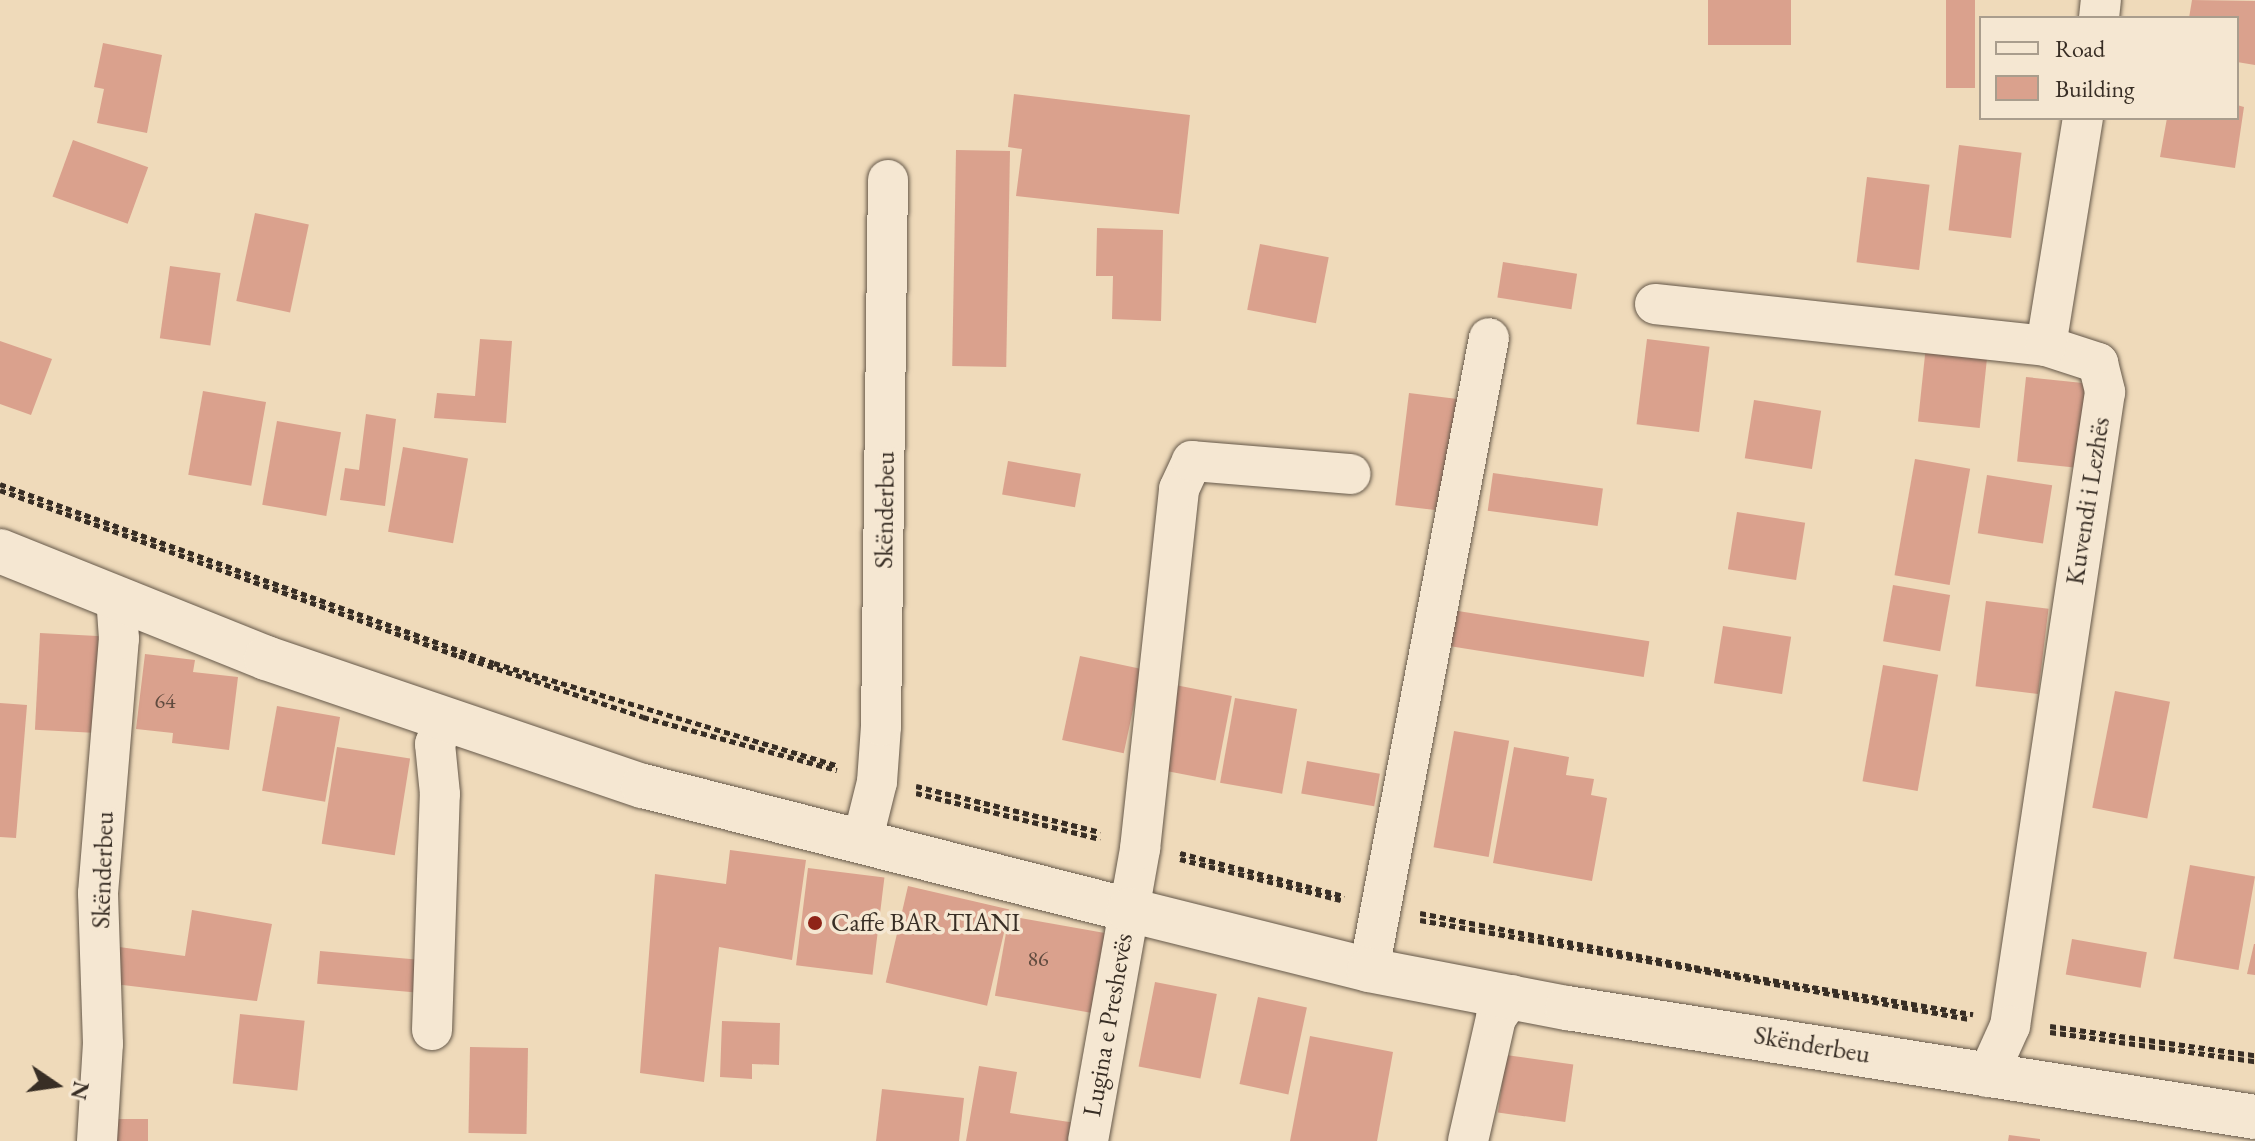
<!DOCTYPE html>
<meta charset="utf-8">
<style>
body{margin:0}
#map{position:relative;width:2255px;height:1141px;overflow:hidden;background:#efdaba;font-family:"EB Garamond",serif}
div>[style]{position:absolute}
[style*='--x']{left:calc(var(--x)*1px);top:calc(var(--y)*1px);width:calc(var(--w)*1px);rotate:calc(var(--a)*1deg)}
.building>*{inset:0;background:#daa18d;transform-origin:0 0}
.path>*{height:5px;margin-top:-2.5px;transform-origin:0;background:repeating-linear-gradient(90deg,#382e25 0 6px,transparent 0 10px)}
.roads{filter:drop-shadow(0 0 2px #66594a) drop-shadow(0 0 2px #66594a)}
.minor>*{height:40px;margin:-20px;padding:0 20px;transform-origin:20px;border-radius:20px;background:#f5e7d2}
.secondary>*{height:44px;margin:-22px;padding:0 22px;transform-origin:22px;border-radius:22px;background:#f5e7d2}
.dots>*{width:22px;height:22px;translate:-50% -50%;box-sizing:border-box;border:4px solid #f5e7d2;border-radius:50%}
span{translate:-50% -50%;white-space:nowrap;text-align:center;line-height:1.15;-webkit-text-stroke:7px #f5e7d2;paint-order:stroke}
.number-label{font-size:22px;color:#604b3f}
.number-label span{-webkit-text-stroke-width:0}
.street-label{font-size:26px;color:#382e25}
.poi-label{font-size:26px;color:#382e25}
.left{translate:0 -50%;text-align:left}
.legend{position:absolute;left:1979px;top:16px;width:260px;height:104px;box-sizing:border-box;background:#f5e7d2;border:2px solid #a99d8d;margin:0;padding:10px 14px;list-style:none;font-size:24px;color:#382e25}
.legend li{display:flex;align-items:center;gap:16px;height:40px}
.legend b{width:40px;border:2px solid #a99d8d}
.north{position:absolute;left:16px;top:1045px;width:80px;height:80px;-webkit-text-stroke:6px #f5e7d2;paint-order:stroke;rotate:103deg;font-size:22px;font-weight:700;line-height:32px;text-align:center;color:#382e25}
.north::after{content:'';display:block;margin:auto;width:28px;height:36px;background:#382e25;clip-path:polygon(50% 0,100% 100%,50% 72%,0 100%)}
</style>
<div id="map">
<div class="building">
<div style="left:1708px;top:0;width:83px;height:45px"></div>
<div style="left:1946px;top:0;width:29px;height:88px"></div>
<div style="clip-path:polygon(2192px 0,2255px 1px,2255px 65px,2237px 62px,2237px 18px,2189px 18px)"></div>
<div style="clip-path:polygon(103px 43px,162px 55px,147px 133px,97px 123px,104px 89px,94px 87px)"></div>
<div style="clip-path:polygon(1014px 94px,1190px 115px,1179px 214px,1016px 196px,1022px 149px,1008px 147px)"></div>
<div style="clip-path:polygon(2237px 105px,2244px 107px,2235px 168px,2160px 157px,2167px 118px,2237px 118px)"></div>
<div style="left:73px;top:140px;width:80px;height:60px;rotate:20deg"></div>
<div style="left:1959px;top:145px;width:63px;height:86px;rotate:7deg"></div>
<div style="left:956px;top:150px;width:54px;height:216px;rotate:1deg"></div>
<div style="left:1867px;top:177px;width:63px;height:86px;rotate:7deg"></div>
<div style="left:255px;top:213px;width:55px;height:90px;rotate:12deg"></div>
<div style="clip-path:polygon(1097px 228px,1163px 230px,1161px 321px,1112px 319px,1113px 276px,1096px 276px)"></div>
<div style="left:1260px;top:244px;width:70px;height:67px;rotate:11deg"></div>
<div style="left:1503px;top:262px;width:75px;height:36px;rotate:9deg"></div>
<div style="left:170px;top:266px;width:51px;height:73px;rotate:8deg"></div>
<div style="left:1927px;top:336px;width:62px;height:86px;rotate:6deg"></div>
<div style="clip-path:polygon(480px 339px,512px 341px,506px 423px,434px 418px,437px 393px,475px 396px)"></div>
<div style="left:1647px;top:339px;width:63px;height:86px;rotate:7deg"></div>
<div style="clip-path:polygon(0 341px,52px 359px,31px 415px,0 404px)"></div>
<div style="left:2026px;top:377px;width:62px;height:85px;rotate:6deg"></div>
<div style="left:203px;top:391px;width:64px;height:85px;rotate:10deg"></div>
<div style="left:1409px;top:393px;width:55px;height:113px;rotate:7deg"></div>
<div style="left:1754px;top:400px;width:68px;height:59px;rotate:9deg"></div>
<div style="clip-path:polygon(366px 414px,396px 419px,385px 506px,340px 500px,345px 468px,359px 470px)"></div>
<div style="left:277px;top:421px;width:65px;height:85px;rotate:10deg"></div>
<div style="left:403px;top:447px;width:66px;height:86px;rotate:10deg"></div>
<div style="left:1915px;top:459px;width:56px;height:118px;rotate:10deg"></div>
<div style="left:1008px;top:461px;width:74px;height:34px;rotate:10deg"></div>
<div style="left:1493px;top:473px;width:111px;height:38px;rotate:8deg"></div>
<div style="left:1987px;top:475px;width:66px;height:59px;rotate:9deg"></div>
<div style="left:1737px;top:512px;width:69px;height:58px;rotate:9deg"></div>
<div style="left:1893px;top:585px;width:58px;height:57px;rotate:10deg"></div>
<div style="left:1986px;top:601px;width:63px;height:86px;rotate:7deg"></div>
<div style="left:1439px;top:608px;width:213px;height:36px;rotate:9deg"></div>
<div style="left:1723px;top:626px;width:69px;height:58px;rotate:9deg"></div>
<div style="left:40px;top:633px;width:67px;height:97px;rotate:3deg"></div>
<div style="clip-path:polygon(145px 654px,195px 660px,193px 672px,238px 677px,229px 750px,172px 743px,173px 733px,136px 729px)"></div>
<div style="left:1080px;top:656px;width:63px;height:86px;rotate:12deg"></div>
<div style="left:1883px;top:665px;width:56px;height:118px;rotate:10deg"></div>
<div style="left:1170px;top:684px;width:63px;height:86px;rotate:11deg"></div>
<div style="left:2115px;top:691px;width:56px;height:119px;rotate:11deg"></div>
<div style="left:1235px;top:698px;width:63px;height:86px;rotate:10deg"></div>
<div style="clip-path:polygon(0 703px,27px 705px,16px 838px,0 837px)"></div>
<div style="left:277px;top:706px;width:64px;height:86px;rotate:10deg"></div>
<div style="left:1454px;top:731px;width:56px;height:118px;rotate:10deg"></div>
<div style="left:337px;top:747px;width:74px;height:98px;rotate:9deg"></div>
<div style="clip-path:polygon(1514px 747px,1569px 757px,1566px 775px,1594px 779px,1591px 795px,1607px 798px,1592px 881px,1493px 863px)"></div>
<div style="left:1307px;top:761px;width:74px;height:33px;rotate:10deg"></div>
<div style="clip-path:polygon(730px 850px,806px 860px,792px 960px,719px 947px,704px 1082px,640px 1073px,655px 874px,726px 884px)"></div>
<div style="left:2190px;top:865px;width:66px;height:95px;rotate:10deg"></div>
<div style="left:808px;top:868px;width:77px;height:98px;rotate:7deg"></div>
<div style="left:908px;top:886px;width:104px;height:99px;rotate:13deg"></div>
<div style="clip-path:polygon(192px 910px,272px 924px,257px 1001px,106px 983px,112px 946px,185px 956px)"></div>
<div style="left:1009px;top:916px;width:103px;height:81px;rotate:10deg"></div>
<div style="left:2072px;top:939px;width:76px;height:36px;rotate:10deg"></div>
<div style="clip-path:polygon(2254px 944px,2255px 944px,2255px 975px,2247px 974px)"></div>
<div style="left:320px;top:951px;width:105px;height:33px;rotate:5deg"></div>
<div style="left:1155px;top:982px;width:63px;height:86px;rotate:11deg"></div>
<div style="left:1258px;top:997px;width:50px;height:89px;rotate:12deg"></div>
<div style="left:240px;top:1014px;width:65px;height:70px;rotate:6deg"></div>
<div style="clip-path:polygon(722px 1021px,780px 1023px,779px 1065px,752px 1064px,752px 1079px,720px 1077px)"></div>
<div style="clip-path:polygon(1310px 1036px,1393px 1052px,1377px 1141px,1290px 1141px)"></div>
<div style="left:470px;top:1047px;width:58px;height:86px;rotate:1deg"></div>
<div style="left:1506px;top:1055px;width:68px;height:58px;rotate:8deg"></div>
<div style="clip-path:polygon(979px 1066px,1017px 1072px,1010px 1113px,1076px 1123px,1073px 1141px,966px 1141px)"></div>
<div style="clip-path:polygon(882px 1089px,964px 1098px,959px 1141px,876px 1141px)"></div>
<div style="left:148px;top:1119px;width:22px;height:37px;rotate:90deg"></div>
<div style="clip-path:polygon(2009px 1135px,2040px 1139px,2040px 1141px,2008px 1141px)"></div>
</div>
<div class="path">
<div style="--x:0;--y:484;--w:525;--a:19.92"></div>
<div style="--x:494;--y:663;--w:358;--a:16.6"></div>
<div style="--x:0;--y:490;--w:488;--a:19.9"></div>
<div style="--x:459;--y:656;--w:194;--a:18.3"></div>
<div style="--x:643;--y:717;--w:201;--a:15.3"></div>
<div style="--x:916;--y:786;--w:190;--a:14"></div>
<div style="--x:916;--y:793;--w:190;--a:14"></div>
<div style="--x:1180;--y:853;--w:170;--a:14.7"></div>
<div style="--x:1180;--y:859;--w:166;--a:14.3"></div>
<div style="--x:1420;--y:913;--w:279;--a:11.1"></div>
<div style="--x:1694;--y:967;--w:283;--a:9.6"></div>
<div style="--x:1420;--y:920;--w:558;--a:10.22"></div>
<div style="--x:2050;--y:1026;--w:207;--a:8.1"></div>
<div style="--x:2050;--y:1032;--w:207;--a:8.1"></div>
</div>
<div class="roads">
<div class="minor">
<div style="--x:2099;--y:18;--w:18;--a:-84"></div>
<div style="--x:1655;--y:304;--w:393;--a:6.1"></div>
<div style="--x:2046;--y:346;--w:55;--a:18.1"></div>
<div style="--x:2098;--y:363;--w:30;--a:76"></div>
<div style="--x:2105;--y:392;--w:641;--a:98.52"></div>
<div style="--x:2010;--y:1026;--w:56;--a:114.3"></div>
<div style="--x:2046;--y:346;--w:231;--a:-80.8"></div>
<div style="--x:863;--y:838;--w:58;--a:-76"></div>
<div style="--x:877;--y:782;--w:56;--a:-85.9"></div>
<div style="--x:881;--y:726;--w:546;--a:-89.27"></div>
<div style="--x:1369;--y:970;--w:643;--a:-79.25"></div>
<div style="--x:432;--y:1030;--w:236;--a:-88.1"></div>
<div style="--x:440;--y:794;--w:50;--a:-95.7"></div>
<div style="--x:435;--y:744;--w:27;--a:-68"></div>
<div style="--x:97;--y:1141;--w:97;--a:-86.5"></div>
<div style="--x:103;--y:1044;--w:151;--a:-91.9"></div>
<div style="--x:98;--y:893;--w:255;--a:-85.3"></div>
<div style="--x:119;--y:639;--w:39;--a:-94"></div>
<div style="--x:1088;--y:1141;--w:297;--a:-79.9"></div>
<div style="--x:1140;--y:849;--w:362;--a:-83.8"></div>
<div style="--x:1179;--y:489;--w:31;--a:-65"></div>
<div style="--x:1192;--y:461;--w:159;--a:4.7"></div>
<div style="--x:1468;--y:1141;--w:126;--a:-77.2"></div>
<div style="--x:1496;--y:1018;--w:28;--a:-55"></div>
</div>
<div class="secondary">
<div style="--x:0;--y:551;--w:287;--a:21.9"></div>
<div style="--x:266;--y:658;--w:398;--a:18.8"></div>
<div style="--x:643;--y:786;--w:502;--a:14.31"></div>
<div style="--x:1129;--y:910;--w:247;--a:14"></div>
<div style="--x:1369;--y:970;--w:202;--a:10.9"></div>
<div style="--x:1567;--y:1008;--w:697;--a:9"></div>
</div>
</div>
<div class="dots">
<div style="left:815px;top:923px;background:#8f2418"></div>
</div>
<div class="number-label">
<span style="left:165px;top:701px">64</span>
<span style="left:1038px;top:959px">86</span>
</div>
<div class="street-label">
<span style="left:2088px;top:501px;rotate:-81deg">Kuvendi i Lezhës</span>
<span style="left:885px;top:510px;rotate:-89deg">Skënderbeu</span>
<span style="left:103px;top:870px;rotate:-88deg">Skënderbeu</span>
<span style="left:1108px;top:1025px;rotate:-80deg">Lugina e Preshevës</span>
<span style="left:1812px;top:1045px;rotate:10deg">Skënderbeu</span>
</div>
<div class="poi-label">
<span class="left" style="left:831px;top:923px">Caffe BAR TIANI</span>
</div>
<ul class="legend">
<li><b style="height:10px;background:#f5e7d2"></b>Road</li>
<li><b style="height:22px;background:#daa18d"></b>Building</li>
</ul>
<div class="north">N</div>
</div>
